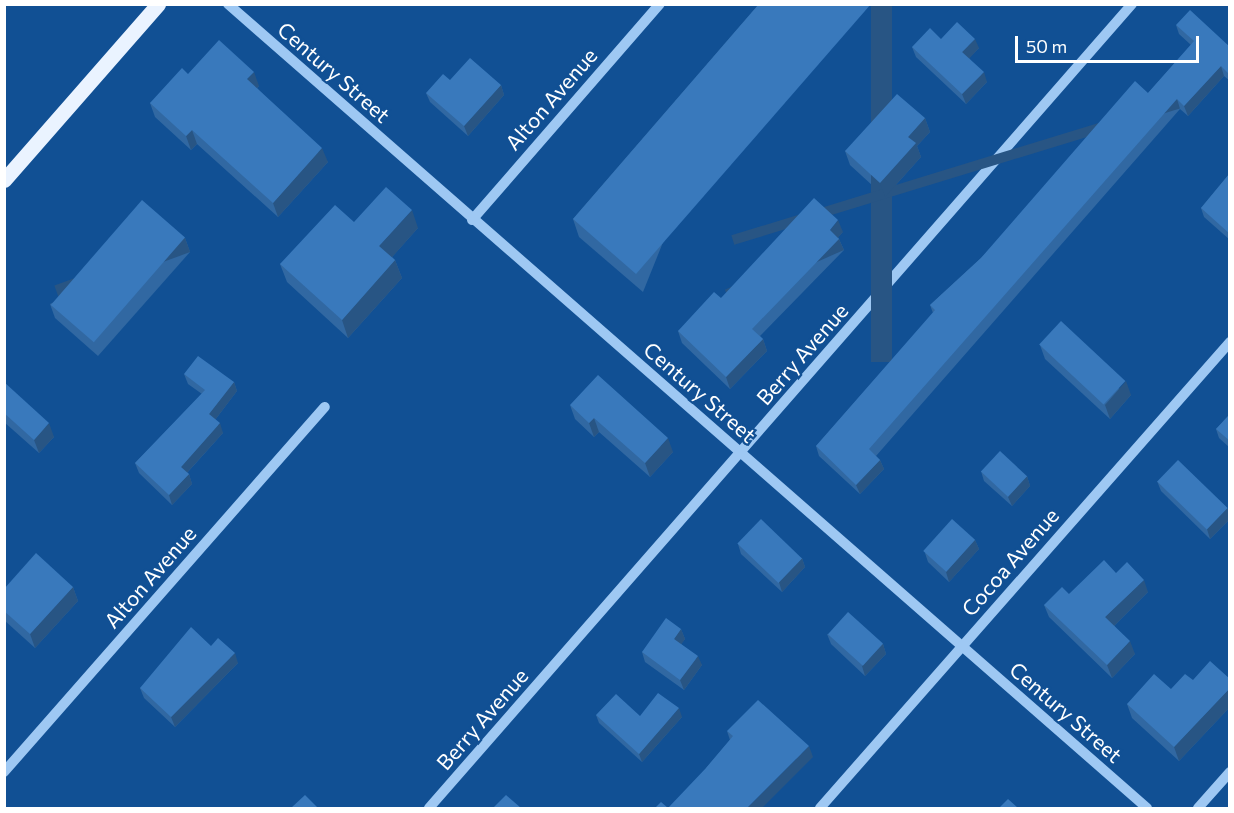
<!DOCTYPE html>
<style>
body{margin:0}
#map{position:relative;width:1234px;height:813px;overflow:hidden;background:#115094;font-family:Commissioner,sans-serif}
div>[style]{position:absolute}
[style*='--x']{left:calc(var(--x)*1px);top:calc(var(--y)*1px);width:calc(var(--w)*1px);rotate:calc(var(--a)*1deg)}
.minor>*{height:10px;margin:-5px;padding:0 5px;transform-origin:5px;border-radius:5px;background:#9ec8f3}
.major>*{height:15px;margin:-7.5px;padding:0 7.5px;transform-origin:7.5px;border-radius:7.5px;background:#eaf3ff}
.wall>*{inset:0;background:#3168a2}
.shaded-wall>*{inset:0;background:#285584;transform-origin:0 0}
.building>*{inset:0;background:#3979bc;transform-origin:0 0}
span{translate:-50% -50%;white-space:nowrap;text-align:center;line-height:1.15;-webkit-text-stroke:4.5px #115094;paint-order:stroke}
.street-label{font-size:21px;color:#fff}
.frame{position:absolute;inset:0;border:6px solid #fff;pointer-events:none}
.scale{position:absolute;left:1015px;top:36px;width:184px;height:27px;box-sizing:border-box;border:3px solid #fff;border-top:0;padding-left:8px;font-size:18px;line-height:21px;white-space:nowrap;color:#fff;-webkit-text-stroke:4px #115094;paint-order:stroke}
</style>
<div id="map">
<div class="minor">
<div style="--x:228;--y:4;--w:1221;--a:41.18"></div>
<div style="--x:472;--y:220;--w:286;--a:-49"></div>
<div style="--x:4;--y:772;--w:486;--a:-48.7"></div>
<div style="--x:429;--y:808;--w:1068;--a:-48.83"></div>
<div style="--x:820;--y:808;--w:621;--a:-48.66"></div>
<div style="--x:1198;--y:808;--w:48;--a:-48.4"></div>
</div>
<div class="major">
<div style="--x:4;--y:180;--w:234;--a:-48.8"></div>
</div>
<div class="wall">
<div style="clip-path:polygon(759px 4px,643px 292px,579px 237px,573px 219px)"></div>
<div style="clip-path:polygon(1176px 25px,1230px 47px,1230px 81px,1224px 76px,1188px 116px,1180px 109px,876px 456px,880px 460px,884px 469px,860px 494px,819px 456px,816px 446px,933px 313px,930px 305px,981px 258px,1148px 93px,1191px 45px,1179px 34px)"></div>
<div style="clip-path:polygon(941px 39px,979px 48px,969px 58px,987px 82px,966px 104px,916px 57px,912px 47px)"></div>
<div style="clip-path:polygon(188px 74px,259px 86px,257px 88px,328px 162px,278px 217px,197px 144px,191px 150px,155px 117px,150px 103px)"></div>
<div style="clip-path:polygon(501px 85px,504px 95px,468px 136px,430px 102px,426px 93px)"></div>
<div style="clip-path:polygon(925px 118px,930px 132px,917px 146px,921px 157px,885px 197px,850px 165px,845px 151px)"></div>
<div style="clip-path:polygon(1230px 173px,1230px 240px,1204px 217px,1201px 208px)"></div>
<div style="clip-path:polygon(354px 222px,418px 228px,392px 257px,395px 260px,402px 278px,348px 338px,287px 282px,280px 264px)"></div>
<div style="clip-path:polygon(843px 232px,838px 237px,839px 239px,844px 250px,760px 336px,763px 339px,767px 351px,730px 389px,682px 343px,678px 331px,721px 298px)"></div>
<div style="clip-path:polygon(185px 238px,190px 252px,98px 356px,55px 318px,50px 304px)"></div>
<div style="clip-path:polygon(1040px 345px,1131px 395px,1110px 419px,1045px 359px)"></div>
<div style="clip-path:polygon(184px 374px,234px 382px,237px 391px,215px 420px,223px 433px,187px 473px,189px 474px,192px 484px,172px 505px,139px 473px,135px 463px,202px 394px,188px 384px)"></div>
<div style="clip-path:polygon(4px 382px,54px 437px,39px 453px,4px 422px)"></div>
<div style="clip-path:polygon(570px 405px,673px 452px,650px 477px,599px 432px,594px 437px,575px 419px)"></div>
<div style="clip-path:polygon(1230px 414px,1230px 448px,1219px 438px,1216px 429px)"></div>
<div style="clip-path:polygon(981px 471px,1027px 476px,1030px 486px,1012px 506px,984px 481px)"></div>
<div style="clip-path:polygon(1157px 481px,1227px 508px,1230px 514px,1230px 519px,1210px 539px,1161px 491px)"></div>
<div style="clip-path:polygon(975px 540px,979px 549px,949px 582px,928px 562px,925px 553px)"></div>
<div style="clip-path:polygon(738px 544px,802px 558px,805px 567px,782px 592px,741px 554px)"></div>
<div style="clip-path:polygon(1116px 573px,1148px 592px,1114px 626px,1135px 654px,1112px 678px,1049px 617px,1044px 605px)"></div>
<div style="clip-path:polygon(73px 587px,78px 601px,35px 648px,4px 620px,4px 589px)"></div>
<div style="clip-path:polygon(681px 629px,685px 639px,681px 644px,702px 665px,684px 690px,645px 662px,642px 652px)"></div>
<div style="clip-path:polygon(827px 634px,883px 644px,886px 654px,865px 676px,831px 644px)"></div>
<div style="clip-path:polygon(211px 646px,238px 663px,175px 727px,144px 698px,140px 688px)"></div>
<div style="clip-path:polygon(1230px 679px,1230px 707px,1179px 761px,1132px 718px,1127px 704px,1171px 689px,1193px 680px)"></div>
<div style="clip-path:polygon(596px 715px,640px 716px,682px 717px,642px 762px,599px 723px)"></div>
<div style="clip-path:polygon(727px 731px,813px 757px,706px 768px,730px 740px)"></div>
</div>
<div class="shaded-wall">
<div style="left:871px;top:4px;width:21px;height:358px"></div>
<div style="clip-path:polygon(975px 39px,979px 48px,966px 62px,962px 52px)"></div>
<div style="clip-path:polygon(1221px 66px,1224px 76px,1188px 116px,1184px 106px)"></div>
<div style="clip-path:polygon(254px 72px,259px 86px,252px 93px,247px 79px)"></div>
<div style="clip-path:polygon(984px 72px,987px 82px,966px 104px,962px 94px)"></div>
<div style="clip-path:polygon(501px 85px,504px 95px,468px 136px,464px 126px)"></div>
<div style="left:1177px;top:99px;width:10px;height:466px;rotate:73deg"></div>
<div style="clip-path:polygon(925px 118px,930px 132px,917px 146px,921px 157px,885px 197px,880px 183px,908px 137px)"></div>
<div style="clip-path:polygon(192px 130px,197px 144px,191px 150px,186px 136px)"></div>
<div style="clip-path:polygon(322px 148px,328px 162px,278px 217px,273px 203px)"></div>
<div style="clip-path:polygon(412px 210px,418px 228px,386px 264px,379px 246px)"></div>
<div style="clip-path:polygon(838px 220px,843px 232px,834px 242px,830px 230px)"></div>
<div style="left:185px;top:238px;width:15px;height:139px;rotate:70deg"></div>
<div style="left:839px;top:239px;width:12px;height:125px;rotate:66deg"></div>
<div style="clip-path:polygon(395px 260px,402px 278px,348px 338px,342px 320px)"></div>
<div style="clip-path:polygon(763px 339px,767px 351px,730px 389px,726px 377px)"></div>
<div style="clip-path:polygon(1126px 381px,1131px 395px,1110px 419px,1105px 405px)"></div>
<div style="clip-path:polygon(234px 382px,237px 391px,212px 424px,209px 414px)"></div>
<div style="clip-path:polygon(594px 418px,599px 432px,594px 437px,589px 423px)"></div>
<div style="clip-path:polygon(49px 423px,54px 437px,39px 453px,34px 440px)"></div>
<div style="clip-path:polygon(220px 423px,223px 433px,184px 476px,181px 467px)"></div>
<div style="clip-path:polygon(668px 438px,673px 452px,650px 477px,645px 463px)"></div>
<div style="clip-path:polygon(880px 460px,884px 469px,860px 494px,856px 485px)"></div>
<div style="clip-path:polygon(189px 474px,192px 484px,172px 505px,169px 495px)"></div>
<div style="clip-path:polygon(1027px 476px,1030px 486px,1012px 506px,1008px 497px)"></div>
<div style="clip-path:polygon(1227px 508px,1230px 514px,1230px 519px,1210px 539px,1207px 529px)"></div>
<div style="clip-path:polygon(975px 540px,979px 549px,949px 582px,946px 572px)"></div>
<div style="clip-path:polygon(802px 558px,805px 567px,782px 592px,779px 582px)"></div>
<div style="clip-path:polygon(1144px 580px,1148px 592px,1110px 630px,1105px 617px)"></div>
<div style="clip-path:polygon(73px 587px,78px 601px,35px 648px,30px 634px)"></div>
<div style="clip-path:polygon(681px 629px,685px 639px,678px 649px,674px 639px)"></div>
<div style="clip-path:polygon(1130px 641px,1135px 654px,1112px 678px,1107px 665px)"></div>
<div style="clip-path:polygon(883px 644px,886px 654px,865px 676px,862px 666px)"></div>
<div style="clip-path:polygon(235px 653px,238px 663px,175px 727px,171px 717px)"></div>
<div style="clip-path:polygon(698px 656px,702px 665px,684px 690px,680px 680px)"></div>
<div style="clip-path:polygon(1230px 688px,1230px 707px,1179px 761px,1174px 747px)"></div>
<div style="clip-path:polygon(679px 708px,682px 717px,642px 762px,639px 754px)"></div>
<div style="clip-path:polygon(809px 746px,813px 757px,762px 808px,747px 808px)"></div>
</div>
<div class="building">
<div style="clip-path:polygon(759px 4px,871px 4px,636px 274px,573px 219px)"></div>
<div style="clip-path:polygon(1190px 10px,1230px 47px,1230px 72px,1228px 73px,1221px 66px,1184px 106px,1177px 99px,869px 449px,880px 460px,856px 485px,816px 446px,935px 310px,930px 305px,981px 258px,1135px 81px,1148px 93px,1194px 41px,1176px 25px)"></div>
<div style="clip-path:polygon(957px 22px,975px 39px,962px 52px,984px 72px,962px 94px,912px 47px,930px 28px,941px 39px)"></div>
<div style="clip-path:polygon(219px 40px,254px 72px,247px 79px,322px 148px,273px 203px,192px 130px,186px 136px,150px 103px,182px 68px,188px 74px)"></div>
<div style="clip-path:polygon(470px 58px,501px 85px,464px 126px,426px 93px,443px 74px,450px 80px)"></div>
<div style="clip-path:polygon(897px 94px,925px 118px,908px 137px,916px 143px,880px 183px,845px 151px)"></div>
<div style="clip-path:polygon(1230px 173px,1230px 234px,1201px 208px)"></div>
<div style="clip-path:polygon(386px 187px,412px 210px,379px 246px,395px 260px,342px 320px,280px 264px,335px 205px,354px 222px)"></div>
<div style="clip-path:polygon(814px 198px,838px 220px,830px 230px,839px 239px,752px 329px,763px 339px,726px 377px,678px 331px,714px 292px,721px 298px)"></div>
<div style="left:142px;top:200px;width:57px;height:139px;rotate:41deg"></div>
<div style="left:1061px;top:321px;width:88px;height:32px;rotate:43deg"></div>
<div style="clip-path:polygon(198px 356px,234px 382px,209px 414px,220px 423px,181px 467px,189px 474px,169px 495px,135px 463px,205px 390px,184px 374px)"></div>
<div style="clip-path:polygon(598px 375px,668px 438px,645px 463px,594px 418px,589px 423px,570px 405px)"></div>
<div style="clip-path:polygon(4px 382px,49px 423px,34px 440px,4px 413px)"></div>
<div style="clip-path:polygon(1230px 414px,1230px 441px,1216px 429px)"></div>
<div style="left:1000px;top:451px;width:37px;height:28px;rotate:43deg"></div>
<div style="left:1178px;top:460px;width:69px;height:30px;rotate:44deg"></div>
<div style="left:761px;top:519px;width:57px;height:34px;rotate:44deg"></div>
<div style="left:952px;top:519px;width:31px;height:43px;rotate:42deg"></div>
<div style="clip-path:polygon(36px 553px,73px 587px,30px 634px,4px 611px,4px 589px)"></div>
<div style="clip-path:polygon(1104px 560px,1116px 573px,1127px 562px,1144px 580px,1105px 617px,1130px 641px,1107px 665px,1044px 605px,1062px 587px,1069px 594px)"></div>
<div style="left:848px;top:612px;width:47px;height:30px;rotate:42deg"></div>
<div style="clip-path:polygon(666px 618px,681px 629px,674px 639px,698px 656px,680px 680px,642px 652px)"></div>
<div style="clip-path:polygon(191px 627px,211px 646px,218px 638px,235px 653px,171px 717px,140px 688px)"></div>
<div style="clip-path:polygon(1210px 661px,1230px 679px,1230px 688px,1174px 747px,1127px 704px,1154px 674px,1171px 689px,1185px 674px,1193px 680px)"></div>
<div style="clip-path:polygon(658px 693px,679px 708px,639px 754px,596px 715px,616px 694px,640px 716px)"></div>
<div style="clip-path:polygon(758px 700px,809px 746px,747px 808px,668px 808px,706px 768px,733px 736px,727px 731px)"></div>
<div style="clip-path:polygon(305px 795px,318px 808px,291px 808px)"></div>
<div style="clip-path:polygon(506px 795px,521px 808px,493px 808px)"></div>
<div style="clip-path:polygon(1008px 799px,1018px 808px,999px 808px)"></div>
<div style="clip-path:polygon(661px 802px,668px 808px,655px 808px)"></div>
</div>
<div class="street-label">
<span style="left:334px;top:72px;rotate:41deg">Century Street</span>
<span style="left:551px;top:99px;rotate:-49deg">Alton Avenue</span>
<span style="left:802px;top:354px;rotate:-49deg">Berry Avenue</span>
<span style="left:700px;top:392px;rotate:41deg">Century Street</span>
<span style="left:1010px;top:562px;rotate:-49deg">Cocoa Avenue</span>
<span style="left:150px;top:577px;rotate:-49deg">Alton Avenue</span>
<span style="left:1066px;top:712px;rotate:41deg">Century Street</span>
<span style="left:482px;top:719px;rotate:-49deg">Berry Avenue</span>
</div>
<div class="frame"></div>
<div class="scale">50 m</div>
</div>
